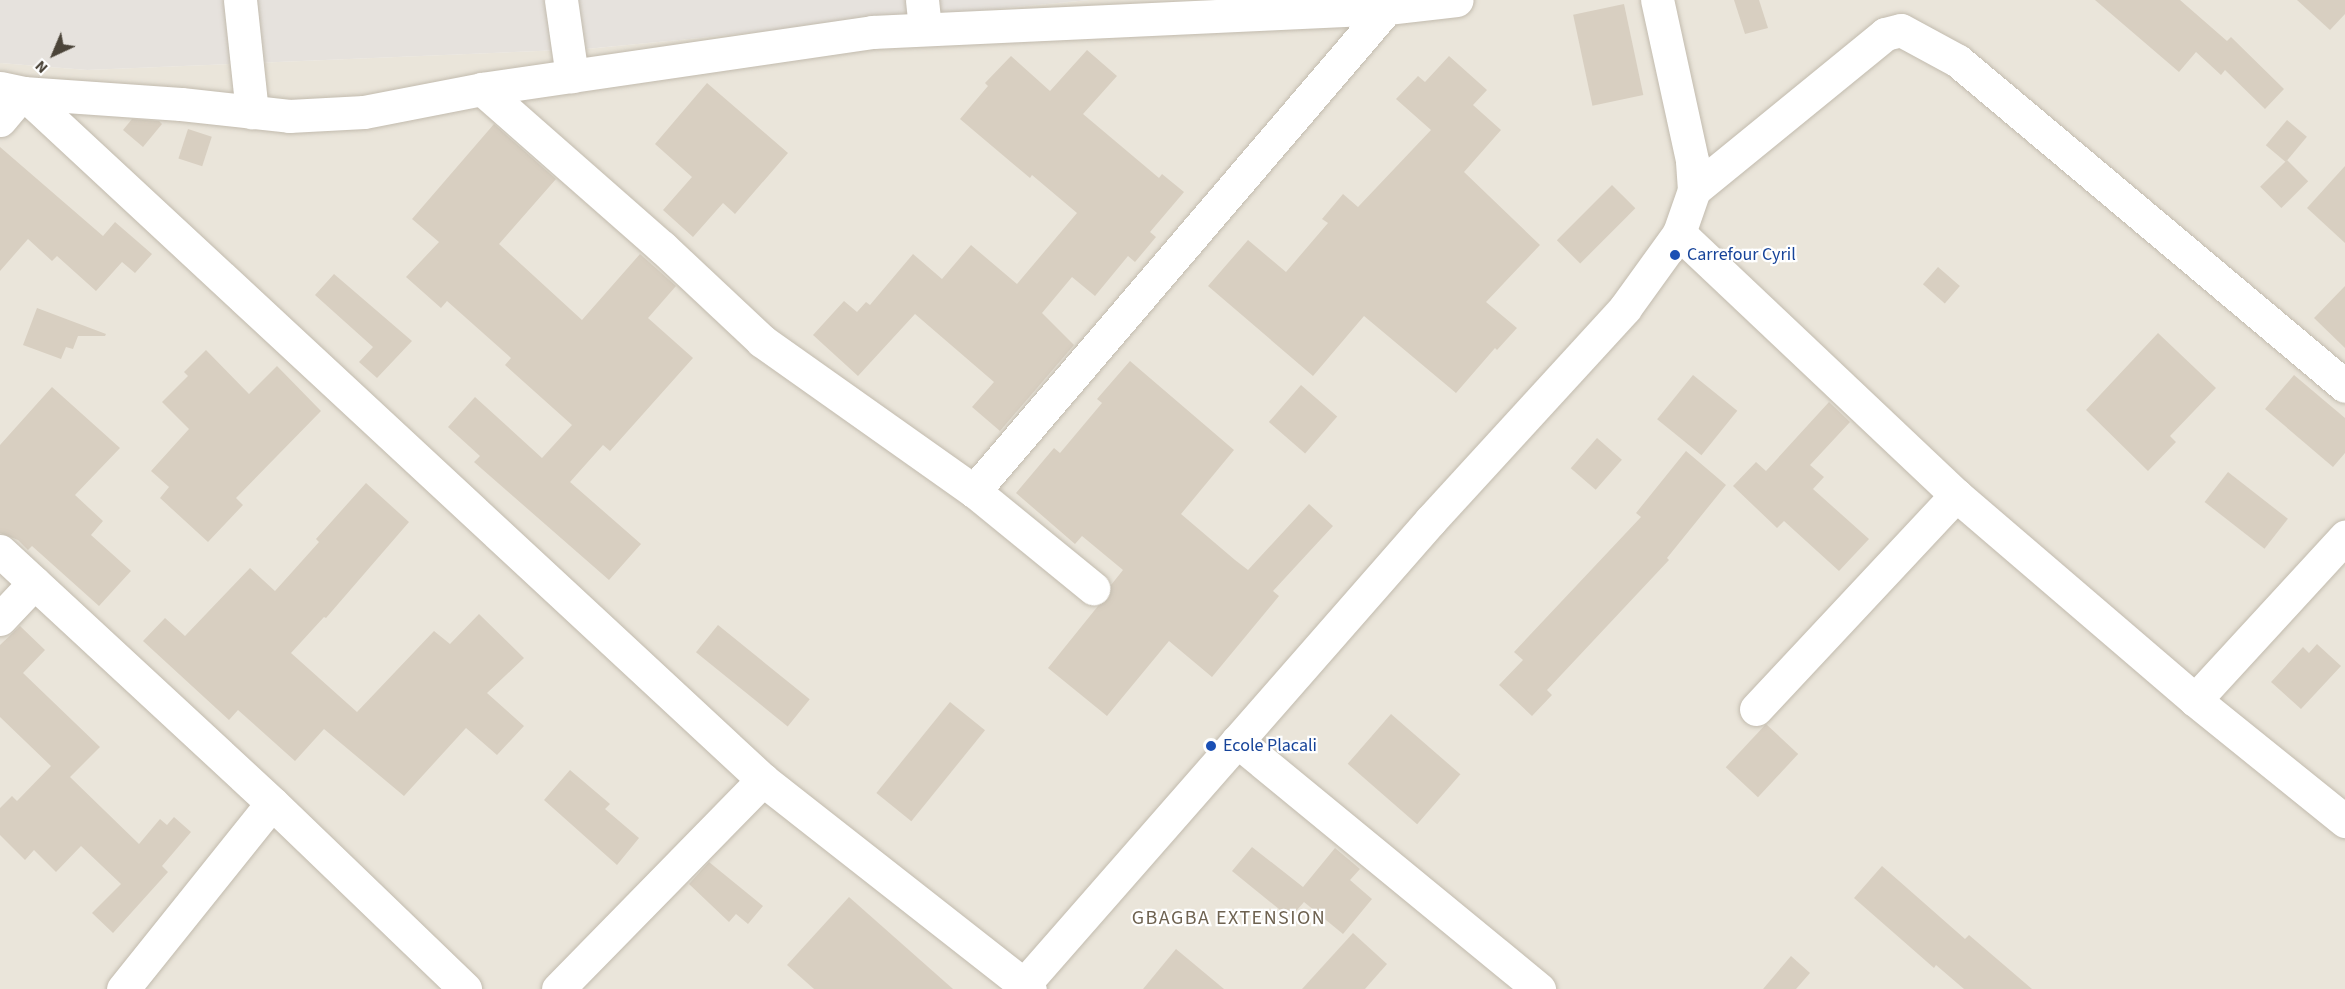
<!DOCTYPE html>
<style>
body{margin:0}
#map{position:relative;width:2345px;height:989px;overflow:hidden;background:#f6f3ec;font-family:"Source Sans 3",sans-serif}
div>[style]{position:absolute}
[style*='--x']{left:calc(var(--x)*1px);top:calc(var(--y)*1px);width:calc(var(--w)*1px);rotate:calc(var(--a)*1deg)}
.residential>*{inset:0;background:#eae5da}
.industrial>*{inset:0;background:#e6e2dd}
.building>*{inset:0;background:#d8cfc1;transform-origin:0 0}
.roads{filter:drop-shadow(0 0 2px #c2bbae) drop-shadow(0 0 2px #c2bbae)}
.minor>*{height:33px;margin:-16.5px;padding:0 16.5px;transform-origin:16.5px;border-radius:16.5px;background:#fff}
.dots>*{width:16px;height:16px;translate:-50% -50%;box-sizing:border-box;border:3px solid #fff;border-radius:50%}
span{translate:-50% -50%;white-space:nowrap;text-align:center;line-height:1.15;-webkit-text-stroke:4.5px #fff;paint-order:stroke}
.transit-label{font-size:18px;color:#164399}
.left{translate:0 -50%;text-align:left}
.neighbourhood-label{font-size:20px;color:#6e6250;letter-spacing:1.5px}
.north{position:absolute;left:24px;top:24px;width:60px;height:60px;-webkit-text-stroke:4px #fff;paint-order:stroke;rotate:224deg;font-size:16px;font-weight:700;line-height:24px;text-align:center;color:#4b4439}
.north::after{content:'';display:block;margin:auto;width:21px;height:27px;background:#4b4439;clip-path:polygon(50% 0,100% 100%,50% 72%,0 100%)}
</style>
<div id="map">
<div class="residential">
<div style="clip-path:polygon(1089px 0,2345px 0,2345px 989px,0 989px,0 63px,87px 70px,586px 49px)"></div>
</div>
<div class="industrial">
<div style="clip-path:polygon(0 0,1089px 0,586px 49px,87px 70px,0 63px)"></div>
</div>
<div class="building">
<div style="clip-path:polygon(1734px 0,1759px 0,1768px 28px,1745px 34px)"></div>
<div style="clip-path:polygon(2095px 0,2180px 0,2227px 41px,2231px 37px,2284px 89px,2265px 109px,2225px 70px,2221px 75px,2196px 52px,2179px 72px)"></div>
<div style="clip-path:polygon(2297px 0,2345px 0,2345px 14px,2330px 30px)"></div>
<div style="left:1624px;top:4px;width:93px;height:52px;rotate:78deg"></div>
<div style="clip-path:polygon(1087px 50px,1117px 76px,1083px 114px,1159px 178px,1162px 174px,1184px 192px,1150px 232px,1156px 237px,1135px 262px,1128px 256px,1095px 296px,1072px 277px,1042px 313px,1074px 345px,1000px 431px,972px 407px,994px 382px,915px 314px,858px 376px,813px 335px,844px 301px,857px 312px,866px 302px,870px 305px,913px 254px,942px 279px,971px 245px,1017px 284px,1077px 213px,1032px 175px,1030px 178px,960px 119px,988px 86px,985px 83px,1011px 56px,1050px 91px)"></div>
<div style="clip-path:polygon(1449px 56px,1487px 90px,1473px 105px,1501px 130px,1464px 172px,1540px 245px,1486px 302px,1517px 328px,1497px 350px,1495px 348px,1456px 393px,1364px 316px,1313px 376px,1208px 286px,1248px 240px,1286px 272px,1328px 223px,1322px 219px,1343px 194px,1358px 207px,1431px 130px,1396px 99px,1418px 76px,1425px 82px)"></div>
<div style="clip-path:polygon(707px 83px,788px 153px,735px 214px,723px 203px,693px 237px,663px 210px,692px 177px,655px 144px)"></div>
<div style="clip-path:polygon(132px 119px,159px 121px,162px 124px,143px 147px,123px 130px)"></div>
<div style="left:2287px;top:120px;width:26px;height:33px;rotate:40deg"></div>
<div style="clip-path:polygon(494px 124px,556px 179px,499px 244px,582px 320px,640px 254px,676px 286px,648px 318px,693px 358px,610px 451px,603px 445px,570px 482px,641px 544px,609px 580px,474px 462px,480px 456px,448px 427px,475px 397px,542px 458px,572px 425px,505px 365px,511px 358px,447px 301px,441px 308px,406px 277px,439px 242px,412px 219px)"></div>
<div style="left:188px;top:129px;width:25px;height:31px;rotate:18deg"></div>
<div style="clip-path:polygon(0 147px,103px 236px,115px 222px,152px 254px,135px 273px,122px 262px,96px 291px,57px 256px,52px 261px,28px 239px,0 271px)"></div>
<div style="left:2287px;top:160px;width:30px;height:38px;rotate:45deg"></div>
<div style="clip-path:polygon(2345px 166px,2345px 243px,2307px 208px)"></div>
<div style="left:1612px;top:185px;width:33px;height:78px;rotate:45deg"></div>
<div style="left:1938px;top:267px;width:29px;height:23px;rotate:41deg"></div>
<div style="clip-path:polygon(334px 274px,412px 341px,377px 378px,359px 362px,373px 347px,315px 295px)"></div>
<div style="clip-path:polygon(2345px 286px,2345px 348px,2314px 318px)"></div>
<div style="clip-path:polygon(37px 308px,106px 334px,105px 336px,78px 336px,73px 349px,66px 347px,61px 359px,23px 345px)"></div>
<div style="clip-path:polygon(2158px 333px,2216px 388px,2170px 436px,2176px 442px,2148px 471px,2086px 410px)"></div>
<div style="clip-path:polygon(206px 350px,249px 394px,277px 366px,321px 411px,236px 498px,243px 505px,208px 542px,160px 498px,169px 487px,151px 471px,189px 429px,162px 402px,188px 376px,184px 372px)"></div>
<div style="clip-path:polygon(1130px 361px,1234px 450px,1181px 514px,1235px 560px,1248px 570px,1309px 504px,1333px 526px,1273px 591px,1279px 596px,1212px 677px,1169px 641px,1107px 716px,1048px 668px,1098px 606px,1108px 599px,1111px 585px,1123px 570px,1082px 536px,1075px 544px,1016px 493px,1054px 448px,1060px 453px,1102px 403px,1097px 399px)"></div>
<div style="left:1693px;top:375px;width:57px;height:57px;rotate:39deg"></div>
<div style="clip-path:polygon(2294px 375px,2345px 418px,2345px 453px,2333px 467px,2265px 409px)"></div>
<div style="left:1301px;top:385px;width:48px;height:49px;rotate:41deg"></div>
<div style="clip-path:polygon(52px 387px,120px 448px,75px 495px,103px 521px,91px 535px,131px 571px,99px 606px,32px 546px,28px 550px,18px 540px,0 533px,0 445px)"></div>
<div style="clip-path:polygon(1829px 402px,1850px 422px,1810px 465px,1824px 477px,1813px 489px,1869px 539px,1839px 571px,1784px 521px,1777px 528px,1733px 486px,1756px 462px,1766px 471px)"></div>
<div style="left:1597px;top:438px;width:33px;height:40px;rotate:41deg"></div>
<div style="clip-path:polygon(1686px 451px,1726px 485px,1667px 558px,1669px 560px,1547px 690px,1552px 695px,1532px 716px,1499px 685px,1523px 660px,1514px 652px,1641px 517px,1636px 513px)"></div>
<div style="left:2228px;top:472px;width:76px;height:38px;rotate:38deg"></div>
<div style="clip-path:polygon(366px 483px,409px 522px,326px 618px,324px 617px,291px 653px,357px 712px,434px 631px,450px 644px,479px 614px,524px 658px,487px 693px,524px 726px,497px 755px,466px 728px,404px 796px,324px 729px,295px 761px,238px 710px,229px 720px,143px 641px,165px 618px,185px 636px,250px 568px,275px 591px,319px 542px,316px 539px)"></div>
<div style="left:718px;top:625px;width:118px;height:35px;rotate:39deg"></div>
<div style="clip-path:polygon(20px 626px,45px 650px,23px 673px,100px 747px,70px 777px,139px 844px,160px 819px,167px 825px,174px 817px,191px 832px,162px 866px,168px 872px,113px 933px,92px 913px,121px 884px,81px 846px,56px 872px,34px 850px,25px 860px,0 835px,0 808px,12px 796px,17px 801px,51px 766px,0 717px,0 645px)"></div>
<div style="clip-path:polygon(2317px 644px,2341px 666px,2301px 709px,2271px 682px,2303px 647px,2309px 653px)"></div>
<div style="left:950px;top:702px;width:45px;height:117px;rotate:39deg"></div>
<div style="left:1391px;top:714px;width:92px;height:66px;rotate:41deg"></div>
<div style="left:1766px;top:724px;width:44px;height:59px;rotate:43deg"></div>
<div style="clip-path:polygon(570px 770px,610px 804px,605px 809px,639px 838px,617px 865px,544px 800px)"></div>
<div style="clip-path:polygon(1252px 847px,1303px 887px,1335px 848px,1360px 869px,1350px 880px,1372px 899px,1343px 934px,1304px 902px,1290px 918px,1232px 871px)"></div>
<div style="clip-path:polygon(709px 862px,763px 906px,748px 924px,736px 914px,729px 922px,689px 884px)"></div>
<div style="clip-path:polygon(1882px 866px,1965px 939px,1969px 935px,2032px 989px,1964px 989px,1936px 965px,1934px 968px,1854px 898px)"></div>
<div style="clip-path:polygon(849px 897px,953px 989px,814px 989px,787px 965px)"></div>
<div style="clip-path:polygon(1353px 933px,1387px 964px,1365px 989px,1302px 989px)"></div>
<div style="clip-path:polygon(1176px 949px,1224px 989px,1143px 989px)"></div>
<div style="clip-path:polygon(1791px 956px,1810px 973px,1796px 989px,1763px 989px)"></div>
</div>
<div class="roads">
<div class="minor">
<div style="--x:240;--y:0;--w:113;--a:83.9"></div>
<div style="--x:561;--y:0;--w:77;--a:81.8"></div>
<div style="--x:922;--y:0;--w:29;--a:84"></div>
<div style="--x:0;--y:88;--w:24;--a:12"></div>
<div style="--x:23;--y:93;--w:158;--a:4"></div>
<div style="--x:181;--y:104;--w:109;--a:6.3"></div>
<div style="--x:289;--y:116;--w:75;--a:-3.1"></div>
<div style="--x:364;--y:112;--w:120;--a:-11"></div>
<div style="--x:482;--y:89;--w:394;--a:-8.3"></div>
<div style="--x:872;--y:32;--w:516;--a:-2.67"></div>
<div style="--x:1387;--y:8;--w:70;--a:-6.5"></div>
<div style="--x:482;--y:89;--w:240;--a:41.3"></div>
<div style="--x:662;--y:247;--w:137;--a:43.2"></div>
<div style="--x:762;--y:341;--w:260;--a:35.3"></div>
<div style="--x:974;--y:491;--w:154;--a:39.2"></div>
<div style="--x:0;--y:120;--w:35;--a:-50"></div>
<div style="--x:23;--y:93;--w:1010;--a:42.87"></div>
<div style="--x:763;--y:780;--w:339;--a:38.1"></div>
<div style="--x:1694;--y:190;--w:247;--a:-39.2"></div>
<div style="--x:1885;--y:34;--w:16;--a:-14"></div>
<div style="--x:1901;--y:30;--w:65;--a:28.5"></div>
<div style="--x:1958;--y:61;--w:505;--a:40.02"></div>
<div style="--x:1679;--y:233;--w:381;--a:43.4"></div>
<div style="--x:1956;--y:495;--w:315;--a:40.6"></div>
<div style="--x:2195;--y:700;--w:193;--a:38.9"></div>
<div style="--x:974;--y:491;--w:635;--a:-49.47"></div>
<div style="--x:0;--y:551;--w:371;--a:42.8"></div>
<div style="--x:272;--y:803;--w:268;--a:43.9"></div>
<div style="--x:0;--y:619;--w:50;--a:-46.6"></div>
<div style="--x:2195;--y:700;--w:222;--a:-47.4"></div>
<div style="--x:1756;--y:709;--w:293;--a:-46.9"></div>
<div style="--x:1237;--y:741;--w:391;--a:39.4"></div>
<div style="--x:123;--y:989;--w:238;--a:-51.3"></div>
<div style="--x:558;--y:989;--w:293;--a:-45.6"></div>
<div style="--x:1020;--y:989;--w:624;--a:-48.77"></div>
<div style="--x:1431;--y:520;--w:287;--a:-47.5"></div>
<div style="--x:1625;--y:308;--w:92;--a:-54.2"></div>
<div style="--x:1679;--y:233;--w:46;--a:-70.8"></div>
<div style="--x:1694;--y:190;--w:30;--a:-94"></div>
<div style="--x:1692;--y:160;--w:164;--a:-102.3"></div>
</div>
</div>
<div class="dots">
<div style="left:1675px;top:255px;background:#1a4fb4"></div>
<div style="left:1211px;top:746px;background:#1a4fb4"></div>
</div>
<div class="transit-label">
<span class="left" style="left:1687px;top:255px">Carrefour Cyril</span>
<span class="left" style="left:1223px;top:746px">Ecole Placali</span>
</div>
<div class="neighbourhood-label">
<span style="left:1229px;top:918px">GBAGBA EXTENSION</span>
</div>
<div class="north">N</div>
</div>
